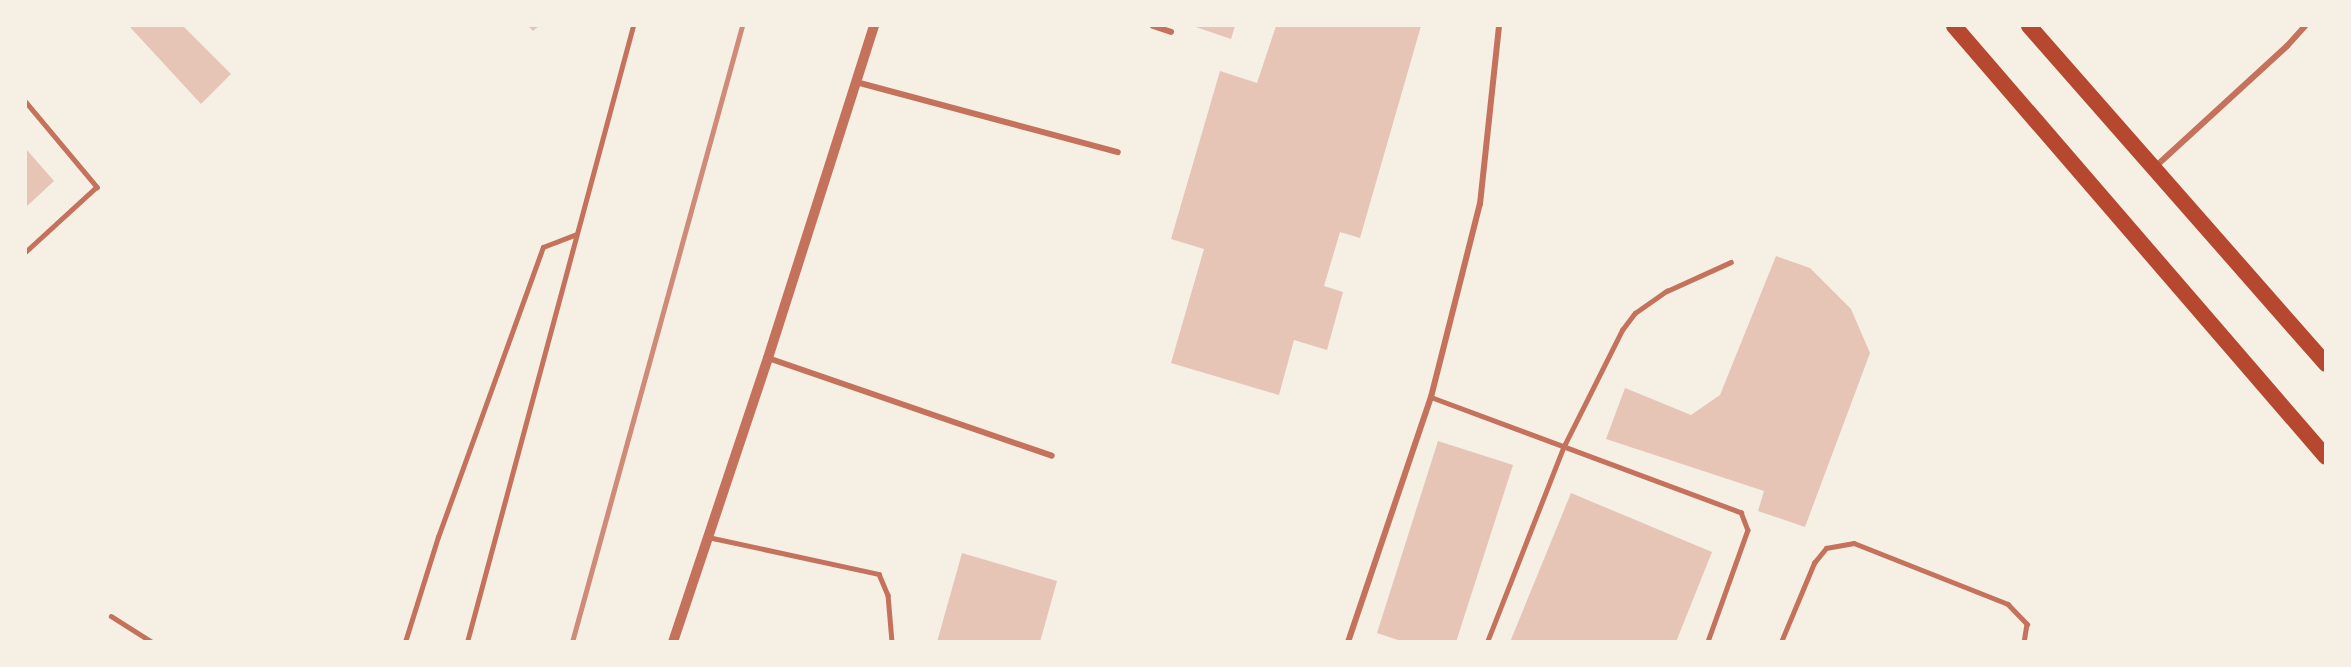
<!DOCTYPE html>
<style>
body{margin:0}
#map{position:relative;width:2351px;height:667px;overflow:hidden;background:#f6efe4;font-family:"Work Sans",sans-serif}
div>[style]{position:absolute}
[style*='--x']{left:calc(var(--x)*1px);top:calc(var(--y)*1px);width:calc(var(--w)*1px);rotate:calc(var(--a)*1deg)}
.building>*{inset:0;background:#e6c5b7}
.service>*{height:4.5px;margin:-2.25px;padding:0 2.25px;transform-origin:2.25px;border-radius:2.25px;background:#c5725c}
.minor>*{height:6px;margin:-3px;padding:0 3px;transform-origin:3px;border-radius:3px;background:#c5725c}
.tertiary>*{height:10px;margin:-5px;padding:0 5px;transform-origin:5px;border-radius:5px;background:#c5725c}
.trunk>*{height:16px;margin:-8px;padding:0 8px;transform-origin:8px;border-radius:8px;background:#b5482f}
.rail>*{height:4.5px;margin:-2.25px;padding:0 2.25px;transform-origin:2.25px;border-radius:2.25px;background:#cf8b77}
span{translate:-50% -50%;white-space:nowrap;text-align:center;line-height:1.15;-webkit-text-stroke:6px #f6efe4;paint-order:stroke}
.frame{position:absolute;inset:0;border:27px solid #f6efe4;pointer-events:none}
</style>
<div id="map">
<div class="building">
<div style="clip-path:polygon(129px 26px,183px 26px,231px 74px,201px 104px)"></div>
<div style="clip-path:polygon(528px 26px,539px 26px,533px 31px)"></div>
<div style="clip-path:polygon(1193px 26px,1235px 26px,1231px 39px)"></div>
<div style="clip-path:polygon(1276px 26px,1421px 26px,1360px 238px,1340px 232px,1324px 286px,1343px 292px,1327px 350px,1294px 340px,1279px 395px,1171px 363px,1204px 249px,1171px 239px,1220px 71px,1257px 83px)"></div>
<div style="clip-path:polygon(26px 149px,54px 181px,26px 207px)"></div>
<div style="clip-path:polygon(1776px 256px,1810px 268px,1851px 309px,1870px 353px,1805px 527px,1758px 511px,1764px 491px,1606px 439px,1625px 388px,1691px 415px,1720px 395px)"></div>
<div style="clip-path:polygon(1438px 441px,1513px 465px,1456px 642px,1404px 642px,1377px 633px)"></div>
<div style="clip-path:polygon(1571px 493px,1712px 552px,1676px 642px,1510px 642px)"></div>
<div style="clip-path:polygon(962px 553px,1057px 581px,1040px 642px,937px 642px)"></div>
</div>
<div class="service">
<div style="--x:26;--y:102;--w:111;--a:50.1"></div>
<div style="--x:97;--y:187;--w:96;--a:137.5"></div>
<div style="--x:1431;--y:397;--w:331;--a:20.4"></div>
<div style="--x:1741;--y:512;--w:19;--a:69"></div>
<div style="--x:1748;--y:530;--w:119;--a:109.7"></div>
<div style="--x:708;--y:537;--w:175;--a:12.2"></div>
<div style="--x:879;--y:574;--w:23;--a:67"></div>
<div style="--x:888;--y:595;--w:47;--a:85.1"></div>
<div style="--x:111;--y:616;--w:49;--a:32.4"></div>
<div style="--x:405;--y:642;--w:110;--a:-72.6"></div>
<div style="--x:438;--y:537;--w:308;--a:-70.1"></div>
<div style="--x:543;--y:247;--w:34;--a:-21"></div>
<div style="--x:467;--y:642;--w:638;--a:-74.92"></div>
<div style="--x:1487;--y:642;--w:211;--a:-68.6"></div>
<div style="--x:1564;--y:446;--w:130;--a:-63.4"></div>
<div style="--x:1622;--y:330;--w:21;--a:-53"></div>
<div style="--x:1635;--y:313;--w:39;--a:-35"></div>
<div style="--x:1667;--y:291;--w:70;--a:-24.4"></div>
<div style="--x:1781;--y:642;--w:86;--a:-67.3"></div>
<div style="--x:1814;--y:563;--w:19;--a:-51"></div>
<div style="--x:1826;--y:548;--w:28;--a:-10"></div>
<div style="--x:1854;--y:543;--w:166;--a:21.6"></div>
<div style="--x:2008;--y:604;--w:28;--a:46"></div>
<div style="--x:2027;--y:624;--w:18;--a:99"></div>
</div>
<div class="minor">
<div style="--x:1153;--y:26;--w:19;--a:18"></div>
<div style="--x:856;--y:82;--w:271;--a:15"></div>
<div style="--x:2155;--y:167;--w:179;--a:-42.5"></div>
<div style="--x:2287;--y:46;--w:27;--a:-48"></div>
<div style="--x:768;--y:358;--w:300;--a:19"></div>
<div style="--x:1348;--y:642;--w:259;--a:-71.3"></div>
<div style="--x:1431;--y:397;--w:199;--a:-75.8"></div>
<div style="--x:1480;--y:204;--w:179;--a:-83.9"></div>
</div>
<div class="tertiary">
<div style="--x:673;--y:642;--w:299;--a:-71.5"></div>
<div style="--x:768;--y:358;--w:349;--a:-72.3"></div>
</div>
<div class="trunk">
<div style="--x:1954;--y:26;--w:569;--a:49.2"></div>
<div style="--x:2029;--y:26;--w:450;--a:48.7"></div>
</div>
<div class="rail">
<div style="--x:572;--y:642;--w:639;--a:-74.57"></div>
</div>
<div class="frame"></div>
</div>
